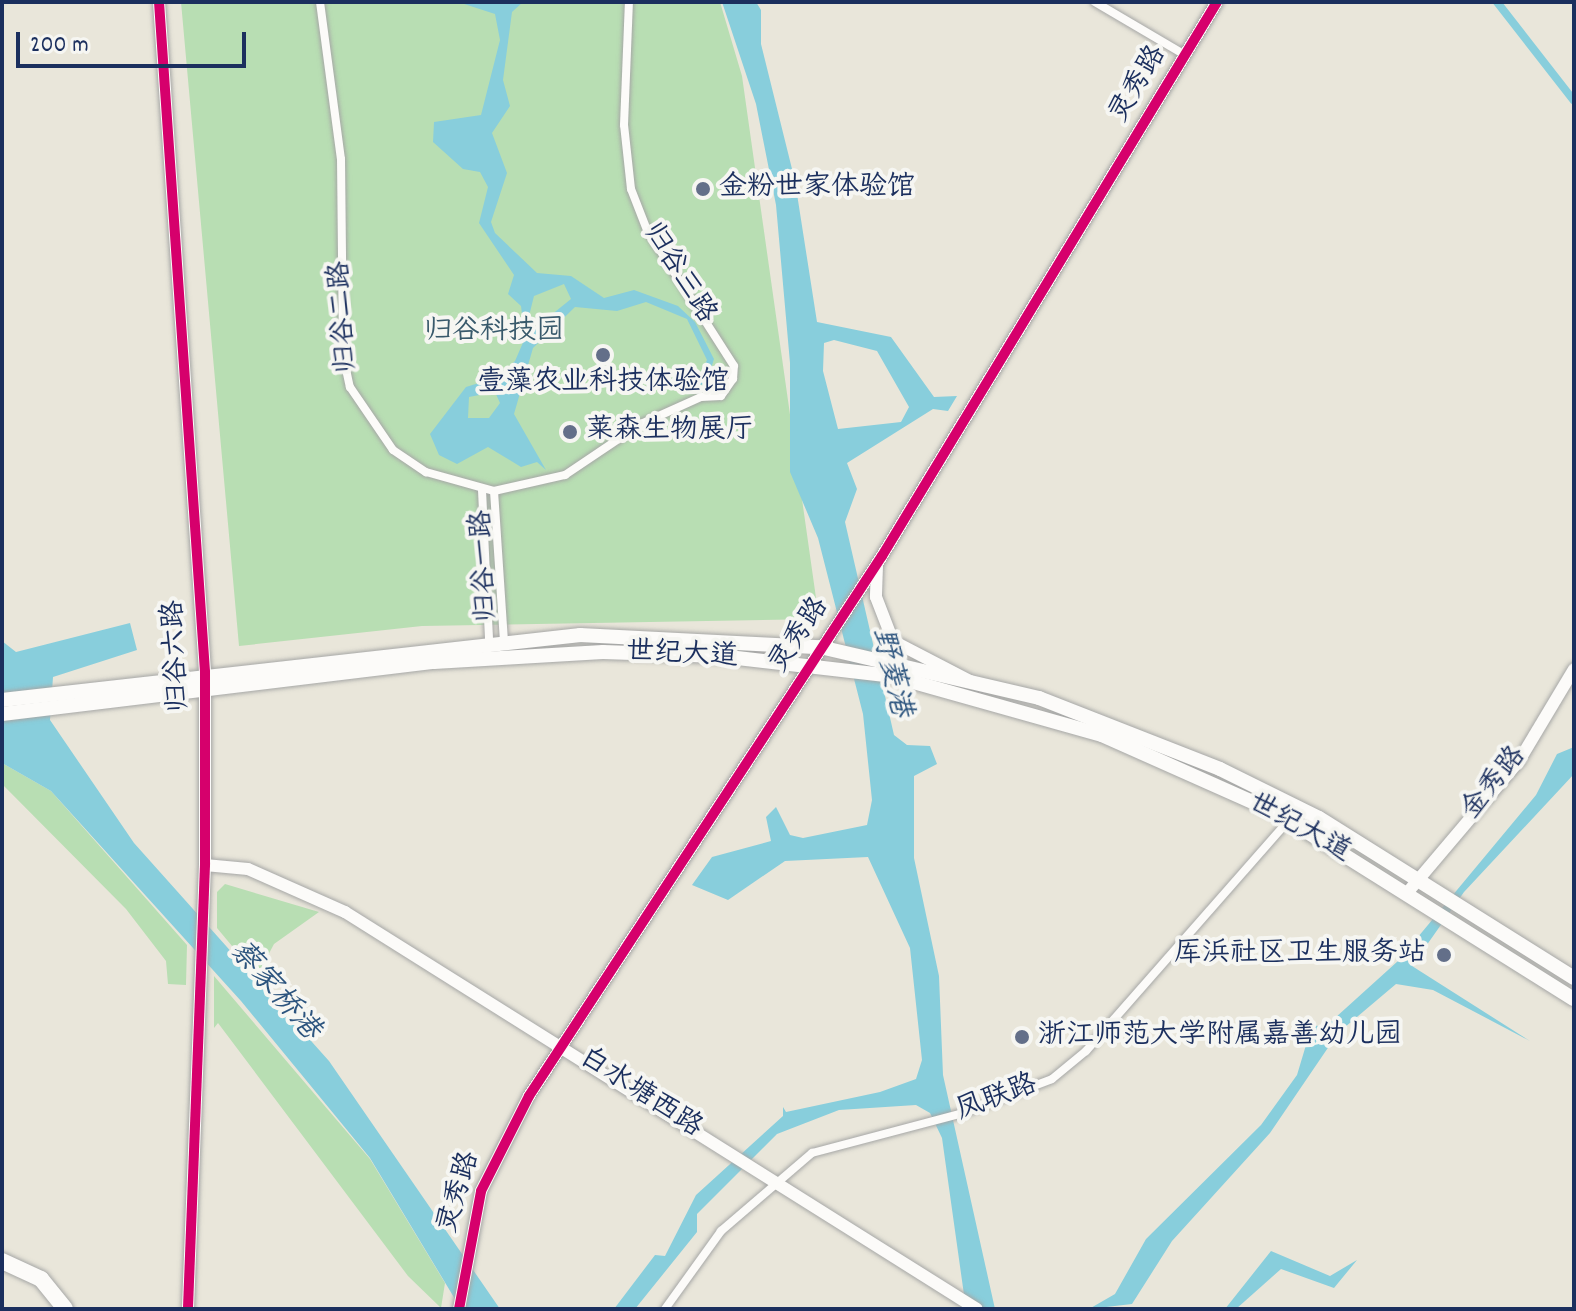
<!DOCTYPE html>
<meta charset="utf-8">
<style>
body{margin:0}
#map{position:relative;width:1576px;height:1311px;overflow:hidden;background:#e9e6da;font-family:Dekko,"LXGW WenKai TC",sans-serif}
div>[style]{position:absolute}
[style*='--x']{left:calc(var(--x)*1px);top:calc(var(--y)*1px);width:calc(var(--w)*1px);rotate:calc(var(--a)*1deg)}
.green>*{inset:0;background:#b8deb3}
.water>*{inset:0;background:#88cedc}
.canal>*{height:8px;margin:-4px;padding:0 4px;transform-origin:4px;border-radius:4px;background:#88cedc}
.roads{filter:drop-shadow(0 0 2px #a6a7a6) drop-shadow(0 0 2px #a6a7a6)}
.street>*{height:8px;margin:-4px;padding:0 4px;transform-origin:4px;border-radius:4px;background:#fcfbf9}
.secondary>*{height:12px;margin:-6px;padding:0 6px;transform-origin:6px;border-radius:6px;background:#fcfbf9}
.primary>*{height:14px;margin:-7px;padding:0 7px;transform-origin:7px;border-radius:7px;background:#fcfbf9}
.highway>*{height:16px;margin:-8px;padding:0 8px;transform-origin:8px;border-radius:8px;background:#fcfbf9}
.cycleway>*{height:10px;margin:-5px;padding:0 5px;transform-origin:5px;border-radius:5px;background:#d6006c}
.dots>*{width:22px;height:22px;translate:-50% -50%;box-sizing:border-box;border:4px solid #f6f6f2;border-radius:50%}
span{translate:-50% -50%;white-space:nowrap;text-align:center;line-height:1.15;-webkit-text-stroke:8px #f6f6f2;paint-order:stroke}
.street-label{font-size:28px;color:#1b2f5e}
.poi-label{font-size:28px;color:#1b2f5e}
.left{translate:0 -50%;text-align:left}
.right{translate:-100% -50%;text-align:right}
.park-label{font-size:28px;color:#38596b}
.water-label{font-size:30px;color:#2c547e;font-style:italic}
.frame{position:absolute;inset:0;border:4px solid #1b2f5e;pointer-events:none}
.scale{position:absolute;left:16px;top:32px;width:230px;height:36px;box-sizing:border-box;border:4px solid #1b2f5e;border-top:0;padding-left:10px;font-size:24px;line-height:28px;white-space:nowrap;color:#1b2f5e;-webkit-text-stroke:6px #f6f6f2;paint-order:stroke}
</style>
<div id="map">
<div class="green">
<div style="clip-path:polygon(181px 2px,720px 2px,742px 76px,819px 619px,422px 626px,239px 646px)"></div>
<div style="clip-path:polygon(2px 763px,51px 791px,187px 945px,186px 985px,168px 984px,166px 961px,126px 909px,2px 784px)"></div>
<div style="clip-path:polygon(225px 884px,319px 912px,274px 944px,257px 976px,217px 928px,217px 892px)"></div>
<div style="clip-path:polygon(214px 976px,370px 1159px,445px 1283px,441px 1308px,408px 1276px,218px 1023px,214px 1028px)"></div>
</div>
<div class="water">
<div style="clip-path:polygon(evenodd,458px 2px,523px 2px,512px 12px,503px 80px,510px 106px,492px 133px,507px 173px,491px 222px,495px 233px,537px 273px,571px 276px,604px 298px,634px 290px,678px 306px,695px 322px,714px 359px,706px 384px,694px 386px,707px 360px,687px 319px,646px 302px,617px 311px,575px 307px,533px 348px,514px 414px,546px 470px,537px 462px,521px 467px,488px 447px,457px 464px,439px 455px,430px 434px,466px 387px,498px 377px,515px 361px,525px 338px,521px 306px,508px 294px,514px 275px,479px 223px,488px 187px,480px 172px,463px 169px,433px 142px,434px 122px,481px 115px,500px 40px,495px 14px,458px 2px,564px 284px,571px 299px,535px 328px,528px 320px,534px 296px,564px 284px,458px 2px,495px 392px,500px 403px,489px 418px,468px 418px,469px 397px,495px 392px)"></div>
<div style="clip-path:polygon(evenodd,722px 2px,756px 2px,761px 10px,761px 44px,795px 181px,817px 322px,891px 337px,934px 397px,957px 396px,948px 411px,933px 409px,847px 463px,857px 489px,845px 522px,894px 735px,907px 745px,930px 746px,937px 764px,914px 776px,914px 858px,939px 976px,943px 1075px,995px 1309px,966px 1309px,942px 1138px,930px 1113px,916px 1105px,839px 1110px,777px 1134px,697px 1214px,697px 1232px,635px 1309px,614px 1309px,655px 1255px,665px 1256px,696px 1195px,783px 1116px,783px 1107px,786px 1112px,880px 1092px,916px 1079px,922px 1060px,910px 948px,868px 857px,785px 861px,728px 900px,692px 885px,712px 857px,771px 841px,766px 817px,776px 807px,790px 835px,803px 838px,867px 825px,872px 800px,863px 714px,818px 538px,790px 472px,790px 363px,776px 205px,756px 104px,722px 2px,834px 340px,877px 351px,909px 407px,901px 422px,838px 429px,823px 371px,824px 343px,834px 340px)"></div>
<div style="clip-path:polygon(130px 623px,137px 650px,53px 677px,50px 720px,134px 843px,329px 1061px,500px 1309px,461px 1309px,370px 1158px,241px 1001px,51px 791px,2px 763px,2px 641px,16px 652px)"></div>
<div style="clip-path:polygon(1574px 747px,1574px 774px,1464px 892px,1412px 966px,1530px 1041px,1433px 990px,1396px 984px,1338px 1033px,1270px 1133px,1172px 1241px,1132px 1304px,1089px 1309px,1115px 1294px,1146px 1239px,1261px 1125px,1297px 1075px,1312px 1025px,1325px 1027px,1398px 961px,1536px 795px,1557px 754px)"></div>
<div style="clip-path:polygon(1271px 1251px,1330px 1276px,1357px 1260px,1334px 1288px,1281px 1269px,1236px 1309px,1225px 1309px)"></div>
</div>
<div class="canal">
<div style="--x:1497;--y:2;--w:125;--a:52.1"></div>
</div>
<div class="roads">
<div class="street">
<div style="--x:320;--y:2;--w:158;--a:82.4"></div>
<div style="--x:341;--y:159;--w:196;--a:89.4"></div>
<div style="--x:343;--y:355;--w:33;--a:78"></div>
<div style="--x:350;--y:387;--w:76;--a:55.7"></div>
<div style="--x:393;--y:450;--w:40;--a:34"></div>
<div style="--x:426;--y:472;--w:71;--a:15.6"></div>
<div style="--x:494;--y:491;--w:73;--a:-12.7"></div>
<div style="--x:565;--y:475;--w:92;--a:-33.9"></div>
<div style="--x:641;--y:424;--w:66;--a:-24.2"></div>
<div style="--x:701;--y:397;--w:20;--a:-3"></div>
<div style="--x:721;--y:396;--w:21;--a:-55"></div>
<div style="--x:733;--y:379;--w:13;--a:-86"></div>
<div style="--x:734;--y:366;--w:161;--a:-122.6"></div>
<div style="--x:647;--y:230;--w:44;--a:-111.3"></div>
<div style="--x:631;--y:189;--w:64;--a:-96.2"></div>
<div style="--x:624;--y:125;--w:123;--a:-87.7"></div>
<div style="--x:1095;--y:2;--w:104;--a:30.5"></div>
<div style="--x:482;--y:490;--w:151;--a:87.3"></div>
<div style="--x:494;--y:491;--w:149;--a:86.2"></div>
<div style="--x:665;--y:1309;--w:96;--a:-54.3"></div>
<div style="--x:721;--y:1231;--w:120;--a:-40.6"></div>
<div style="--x:812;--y:1153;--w:153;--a:-14.8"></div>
<div style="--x:960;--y:1114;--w:98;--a:-20.8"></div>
<div style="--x:1052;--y:1079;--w:44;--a:-39.5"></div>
<div style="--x:1086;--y:1051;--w:308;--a:-48.7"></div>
</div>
<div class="secondary">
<div style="--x:159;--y:2;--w:672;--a:86.07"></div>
<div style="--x:205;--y:672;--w:193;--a:90"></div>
<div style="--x:205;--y:865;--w:444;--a:92.2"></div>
<div style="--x:877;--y:566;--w:31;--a:92"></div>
<div style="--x:876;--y:597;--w:47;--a:68.9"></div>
<div style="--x:893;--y:641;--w:89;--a:27.4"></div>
<div style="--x:205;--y:865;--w:43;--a:5.3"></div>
<div style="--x:248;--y:869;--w:106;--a:23.9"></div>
<div style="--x:345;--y:912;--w:746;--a:32.14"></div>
<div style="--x:1407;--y:893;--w:173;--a:-49.7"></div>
<div style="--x:1519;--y:761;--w:107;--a:-59.1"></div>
<div style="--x:459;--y:1309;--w:120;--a:-79.4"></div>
<div style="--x:481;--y:1191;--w:106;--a:-63.2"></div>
<div style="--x:529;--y:1096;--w:645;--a:-56.83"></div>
<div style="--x:882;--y:556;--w:647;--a:-58.84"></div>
</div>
<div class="primary">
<div style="--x:2;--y:700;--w:582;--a:-6.42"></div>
<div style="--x:580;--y:635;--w:240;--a:2.9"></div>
<div style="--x:820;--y:647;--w:225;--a:13.1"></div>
<div style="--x:1039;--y:698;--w:194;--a:21.4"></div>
<div style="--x:1220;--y:769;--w:110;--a:26.3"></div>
<div style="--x:1319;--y:818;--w:301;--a:32.1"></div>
<div style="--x:2;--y:714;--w:435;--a:-6.9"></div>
<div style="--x:434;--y:662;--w:169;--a:-3.4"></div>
<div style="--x:603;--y:652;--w:117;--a:2"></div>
<div style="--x:720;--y:656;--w:173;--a:6.6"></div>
<div style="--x:892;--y:676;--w:218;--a:15.7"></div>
<div style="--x:1102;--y:735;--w:192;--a:24"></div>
<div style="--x:1277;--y:813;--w:350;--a:32.1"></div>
</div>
<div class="highway">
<div style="--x:2;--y:1261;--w:43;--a:24.8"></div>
<div style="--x:41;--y:1279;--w:38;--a:51"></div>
</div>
</div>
<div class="cycleway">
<div style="--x:159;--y:2;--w:672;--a:86.07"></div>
<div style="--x:205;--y:672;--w:193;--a:90"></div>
<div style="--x:205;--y:865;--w:444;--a:92.2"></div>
<div style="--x:459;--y:1309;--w:120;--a:-79.4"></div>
<div style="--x:481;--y:1191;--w:106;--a:-63.2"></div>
<div style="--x:529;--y:1096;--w:645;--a:-56.83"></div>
<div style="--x:882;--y:556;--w:647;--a:-58.84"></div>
</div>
<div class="dots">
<div style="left:703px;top:189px;background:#636f89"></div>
<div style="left:603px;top:355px;background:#636f89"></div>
<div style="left:570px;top:432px;background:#636f89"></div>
<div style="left:1444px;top:955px;background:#636f89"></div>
<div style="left:1022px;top:1037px;background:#636f89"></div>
</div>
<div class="street-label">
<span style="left:1139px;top:85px;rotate:-59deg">灵秀路</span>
<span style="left:678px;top:274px;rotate:58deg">归谷三路</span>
<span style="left:345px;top:317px;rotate:-94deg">归谷二路</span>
<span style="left:486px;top:566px;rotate:-93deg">归谷一路</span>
<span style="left:800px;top:636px;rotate:-56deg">灵秀路</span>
<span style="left:178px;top:656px;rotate:-93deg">归谷六路</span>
<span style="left:682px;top:656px;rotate:3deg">世纪大道</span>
<span style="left:1495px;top:784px;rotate:-51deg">金秀路</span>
<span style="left:1299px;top:829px;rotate:29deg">世纪大道</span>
<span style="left:640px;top:1094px;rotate:33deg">白水塘西路</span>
<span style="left:997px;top:1099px;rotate:-20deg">凤联路</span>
<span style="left:460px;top:1193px;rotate:-73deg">灵秀路</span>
</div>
<div class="poi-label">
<span class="left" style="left:719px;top:189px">金粉世家体验馆</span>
<span style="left:603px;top:384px">壹藻农业科技体验馆</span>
<span class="left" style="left:586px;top:432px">莱森生物展厅</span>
<span class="right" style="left:1426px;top:955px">厍浜社区卫生服务站</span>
<span class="left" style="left:1038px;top:1037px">浙江师范大学附属嘉善幼儿园</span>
</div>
<div class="park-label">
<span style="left:494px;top:333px">归谷科技园</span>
</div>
<div class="water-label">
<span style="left:889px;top:673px;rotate:77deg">野菱港</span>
<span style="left:273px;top:992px;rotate:49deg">蔡家桥港</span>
</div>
<div class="frame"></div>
<div class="scale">200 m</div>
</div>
